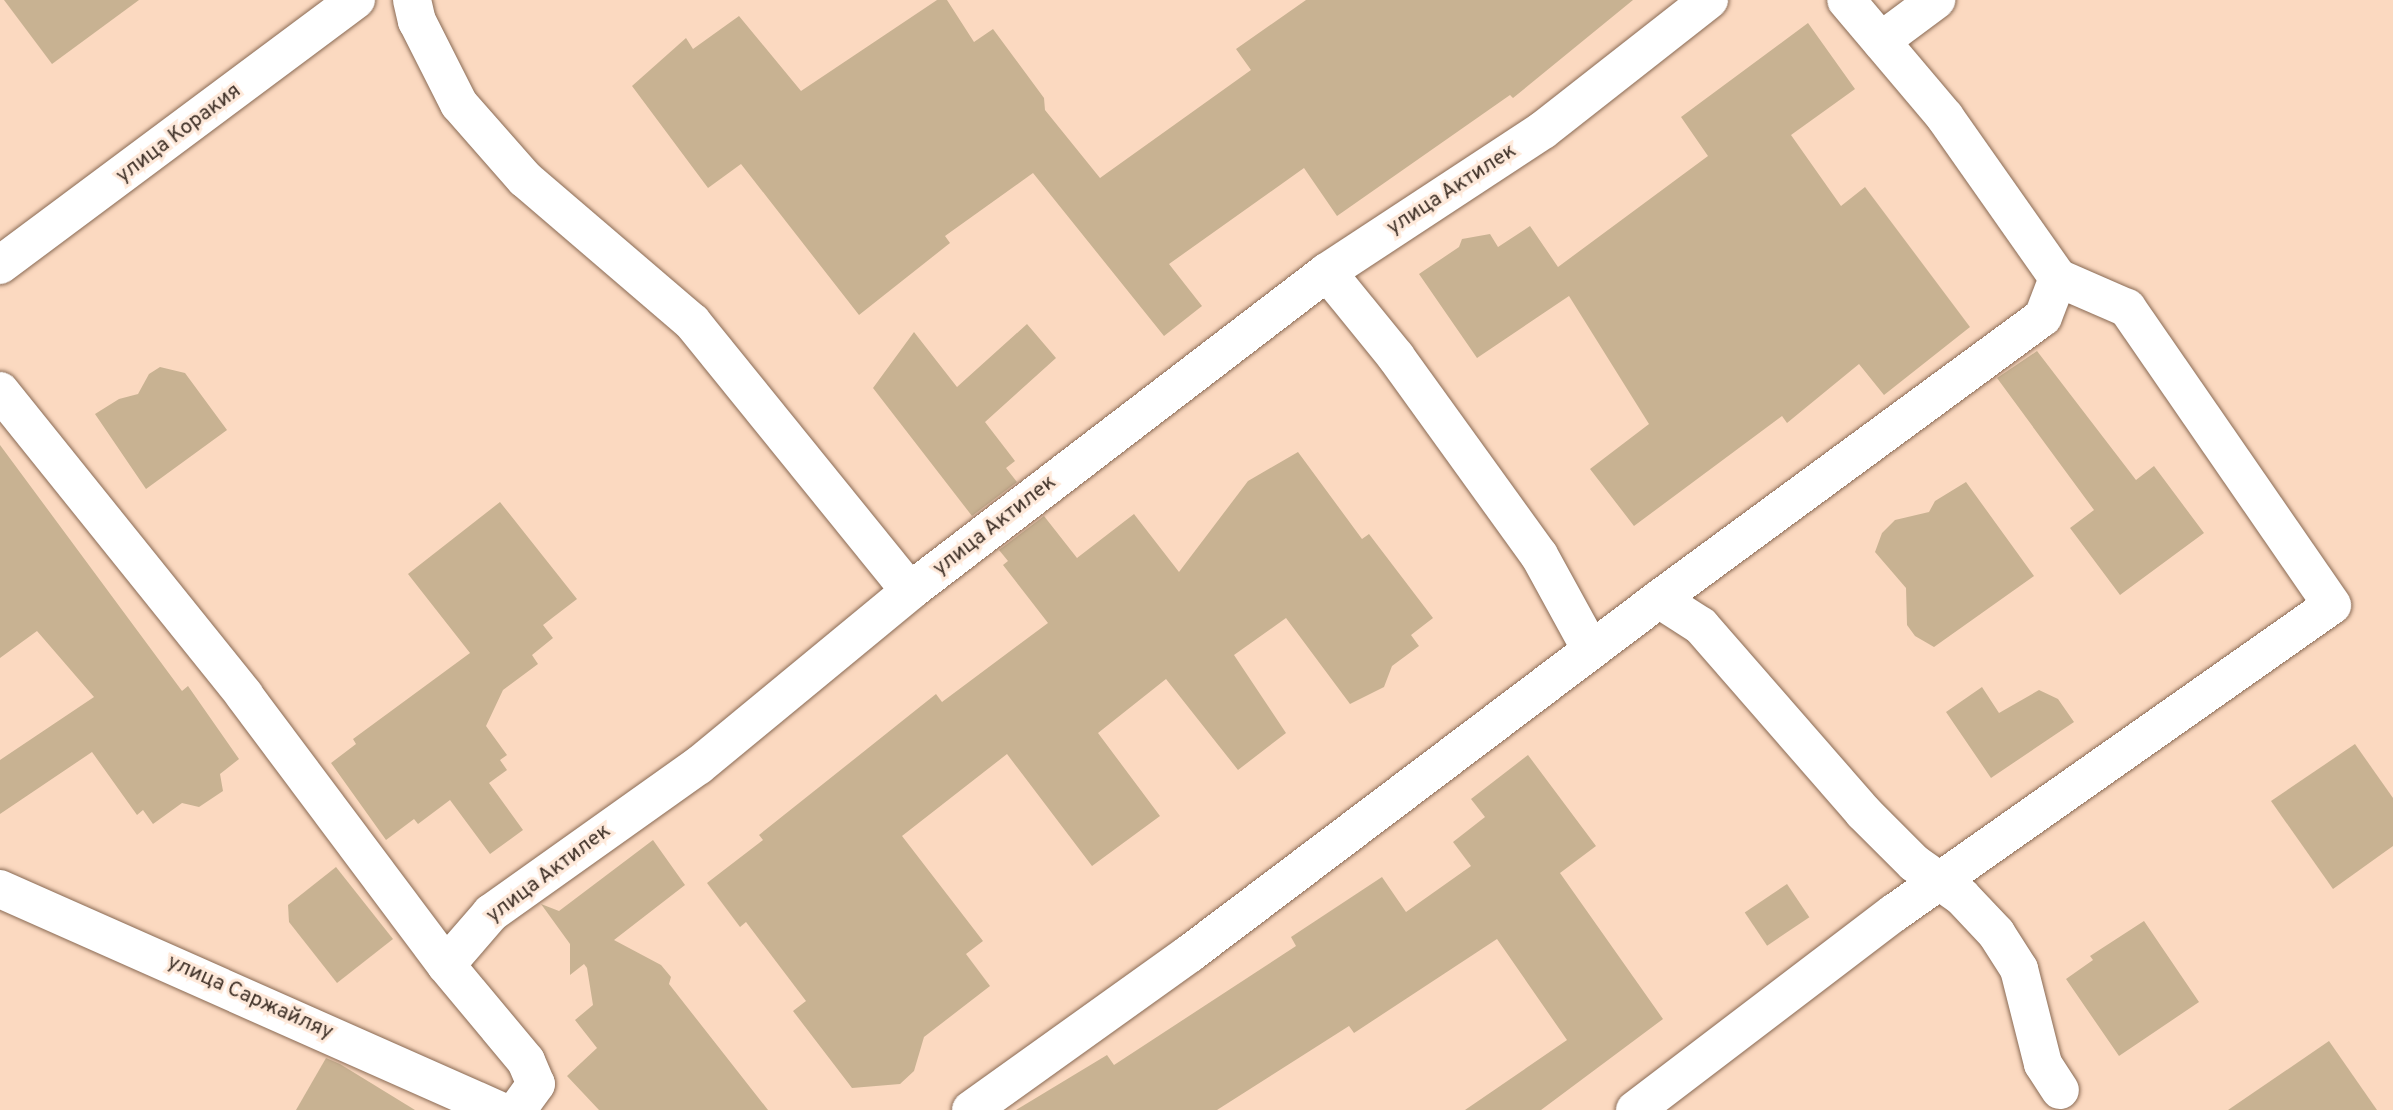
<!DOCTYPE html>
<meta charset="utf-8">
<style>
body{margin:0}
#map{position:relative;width:2393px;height:1110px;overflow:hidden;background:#fbd9c0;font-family:Overpass,sans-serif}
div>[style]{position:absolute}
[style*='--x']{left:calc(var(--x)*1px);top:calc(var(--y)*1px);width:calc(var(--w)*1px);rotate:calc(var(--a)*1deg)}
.building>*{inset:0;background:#c8b292;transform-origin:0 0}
.roads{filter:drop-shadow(0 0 2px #896a54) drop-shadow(0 0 2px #896a54)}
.minor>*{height:38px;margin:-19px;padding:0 19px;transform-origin:19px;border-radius:19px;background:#fff}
span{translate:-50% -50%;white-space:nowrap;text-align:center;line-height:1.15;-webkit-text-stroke:6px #fee9da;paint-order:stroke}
.street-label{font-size:21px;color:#3f3128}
</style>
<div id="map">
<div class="building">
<div style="clip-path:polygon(4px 0,139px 0,52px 64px)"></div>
<div style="clip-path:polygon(937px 0,947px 0,974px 42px,993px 29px,1044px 98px,1045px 110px,1100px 178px,1251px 70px,1236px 49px,1306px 0,1633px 0,1513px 98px,1510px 95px,1337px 216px,1304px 168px,1169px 264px,1202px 306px,1164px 336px,1033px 173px,945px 236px,950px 243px,859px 315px,741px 164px,708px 188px,632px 86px,686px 38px,693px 49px,739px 16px,801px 91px)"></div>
<div style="clip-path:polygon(1808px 23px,1855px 89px,1791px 135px,1841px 206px,1865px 187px,1970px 327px,1884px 395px,1859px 364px,1787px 423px,1782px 416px,1634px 526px,1590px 469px,1649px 424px,1569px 296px,1477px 358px,1419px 274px,1459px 247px,1462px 239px,1490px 234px,1498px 247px,1530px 226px,1558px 267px,1708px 156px,1681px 117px)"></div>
<div style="clip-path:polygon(1027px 324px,1056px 358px,985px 422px,1015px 461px,1006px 468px,1017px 482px,972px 516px,873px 388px,914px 332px,957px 387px)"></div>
<div style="clip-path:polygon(2037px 351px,2136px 480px,2154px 466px,2204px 533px,2120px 595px,2070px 528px,2094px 510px,1997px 378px)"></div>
<div style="clip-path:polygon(160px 367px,185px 373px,227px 430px,146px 489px,95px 414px,119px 399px,138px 394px,149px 374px)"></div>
<div style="clip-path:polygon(0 445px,182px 691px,188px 686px,239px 759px,220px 774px,223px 791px,199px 807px,182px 803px,153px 824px,143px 810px,137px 815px,92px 752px,0 814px,0 760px,94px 697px,37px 631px,0 658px)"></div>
<div style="clip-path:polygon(1298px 452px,1362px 539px,1369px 534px,1433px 618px,1411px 635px,1419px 646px,1392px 666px,1384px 687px,1350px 704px,1286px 618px,1234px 655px,1286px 733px,1238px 770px,1166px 679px,1098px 733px,1160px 816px,1092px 866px,1007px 754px,902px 836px,983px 941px,966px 954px,990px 986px,924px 1037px,914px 1071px,900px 1084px,852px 1088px,793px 1011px,806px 1001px,746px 922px,740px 927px,707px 883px,763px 840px,759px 835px,936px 694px,942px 702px,1048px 623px,1003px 565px,1008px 561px,999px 550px,1044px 516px,1077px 558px,1134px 514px,1179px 572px,1248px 481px)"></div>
<div style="clip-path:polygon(1966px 482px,2034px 576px,1934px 647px,1915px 636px,1907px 625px,1906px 588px,1875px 552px,1882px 533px,1895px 520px,1929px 512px,1935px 501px)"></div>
<div style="clip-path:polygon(500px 502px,577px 599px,543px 625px,553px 638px,532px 655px,538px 664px,503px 690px,486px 726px,507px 755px,500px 760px,507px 770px,489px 783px,523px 830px,490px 854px,450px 800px,418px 824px,414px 819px,386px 840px,331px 763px,356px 744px,353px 739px,470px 653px,408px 574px)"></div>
<div style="clip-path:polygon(1982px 687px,1999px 713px,2039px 690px,2058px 699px,2074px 722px,1991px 778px,1946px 712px)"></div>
<div style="clip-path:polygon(2355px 744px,2393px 798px,2393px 846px,2333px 889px,2271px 801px)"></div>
<div style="clip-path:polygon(1528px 755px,1596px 846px,1560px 873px,1663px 1019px,1541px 1110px,1465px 1110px,1567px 1040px,1497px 939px,1354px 1033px,1349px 1026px,1217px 1110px,1016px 1110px,1107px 1055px,1114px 1065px,1296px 946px,1291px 937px,1382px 877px,1406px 912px,1471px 866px,1453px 842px,1485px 817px,1471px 799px)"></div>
<div style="clip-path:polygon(653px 840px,685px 885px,614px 940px,661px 965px,671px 977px,669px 984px,768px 1110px,599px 1110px,567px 1076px,597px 1048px,575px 1020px,593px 1005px,587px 968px,584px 964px,570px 975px,570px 944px,541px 904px,559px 911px)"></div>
<div style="clip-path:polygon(336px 867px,393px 939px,337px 983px,289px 922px,288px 905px)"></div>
<div style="left:1787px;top:884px;width:40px;height:51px;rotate:56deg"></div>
<div style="clip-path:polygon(2144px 921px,2199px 1002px,2119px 1056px,2066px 979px,2093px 960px,2090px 956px)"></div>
<div style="clip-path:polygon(2329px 1041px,2377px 1110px,2228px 1110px)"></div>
<div style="clip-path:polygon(326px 1058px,340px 1064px,415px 1110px,296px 1110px)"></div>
</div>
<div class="roads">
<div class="minor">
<div style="--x:412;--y:0;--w:22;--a:77"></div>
<div style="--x:417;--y:21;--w:93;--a:63.2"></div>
<div style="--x:459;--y:104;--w:100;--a:48.7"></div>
<div style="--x:525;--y:179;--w:220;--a:40.6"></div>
<div style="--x:692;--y:322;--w:346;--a:51"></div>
<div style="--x:1881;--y:41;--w:69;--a:-36.7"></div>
<div style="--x:0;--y:265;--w:444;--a:-36.7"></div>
<div style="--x:1327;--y:272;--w:109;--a:50.9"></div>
<div style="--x:1396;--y:357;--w:244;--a:54.2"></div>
<div style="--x:1539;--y:555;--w:108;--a:61.3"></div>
<div style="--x:0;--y:391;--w:390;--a:51.2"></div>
<div style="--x:244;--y:695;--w:337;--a:53.2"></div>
<div style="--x:446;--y:965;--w:125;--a:50.2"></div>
<div style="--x:526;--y:1061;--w:25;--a:67"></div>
<div style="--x:536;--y:1084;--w:32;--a:126"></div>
<div style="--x:1659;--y:599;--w:50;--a:32.7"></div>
<div style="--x:1701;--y:626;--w:247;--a:48.9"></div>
<div style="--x:1863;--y:812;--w:72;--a:45"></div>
<div style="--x:1914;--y:863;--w:59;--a:35.3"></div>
<div style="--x:1962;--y:897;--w:50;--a:46.6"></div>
<div style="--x:1996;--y:933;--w:43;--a:57.4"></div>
<div style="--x:2019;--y:969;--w:98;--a:75.8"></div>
<div style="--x:2043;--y:1064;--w:31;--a:57"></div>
<div style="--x:0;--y:889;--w:545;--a:23.93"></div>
<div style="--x:446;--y:965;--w:69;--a:-49.1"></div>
<div style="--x:491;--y:913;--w:254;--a:-35.4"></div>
<div style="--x:698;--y:766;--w:275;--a:-39.5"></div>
<div style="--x:910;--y:591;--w:525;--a:-37.42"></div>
<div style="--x:1327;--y:272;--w:258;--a:-33.3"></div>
<div style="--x:1543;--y:130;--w:211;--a:-38.1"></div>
<div style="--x:971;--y:1110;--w:268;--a:-35.6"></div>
<div style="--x:1189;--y:954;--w:589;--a:-37.06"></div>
<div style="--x:1659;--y:599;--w:476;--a:-36.3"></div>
<div style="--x:2043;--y:317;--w:42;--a:-69"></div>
<div style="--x:1635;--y:1110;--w:325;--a:-37.3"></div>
<div style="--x:1894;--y:913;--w:535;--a:-35.11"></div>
<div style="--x:2332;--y:605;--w:361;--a:-124.6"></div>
<div style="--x:2127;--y:308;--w:75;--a:-156.5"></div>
<div style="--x:2058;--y:278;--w:197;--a:-125.1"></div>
<div style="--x:1945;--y:117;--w:153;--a:-130.2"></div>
</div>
</div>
<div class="street-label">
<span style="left:179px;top:134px;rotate:-37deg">улица Коракия</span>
<span style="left:1452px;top:190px;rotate:-33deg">улица Актилек</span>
<span style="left:995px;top:526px;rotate:-38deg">улица Актилек</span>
<span style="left:549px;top:874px;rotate:-37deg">улица Актилек</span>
<span style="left:250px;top:998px;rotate:24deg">улица Саржайляу</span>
</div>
</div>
